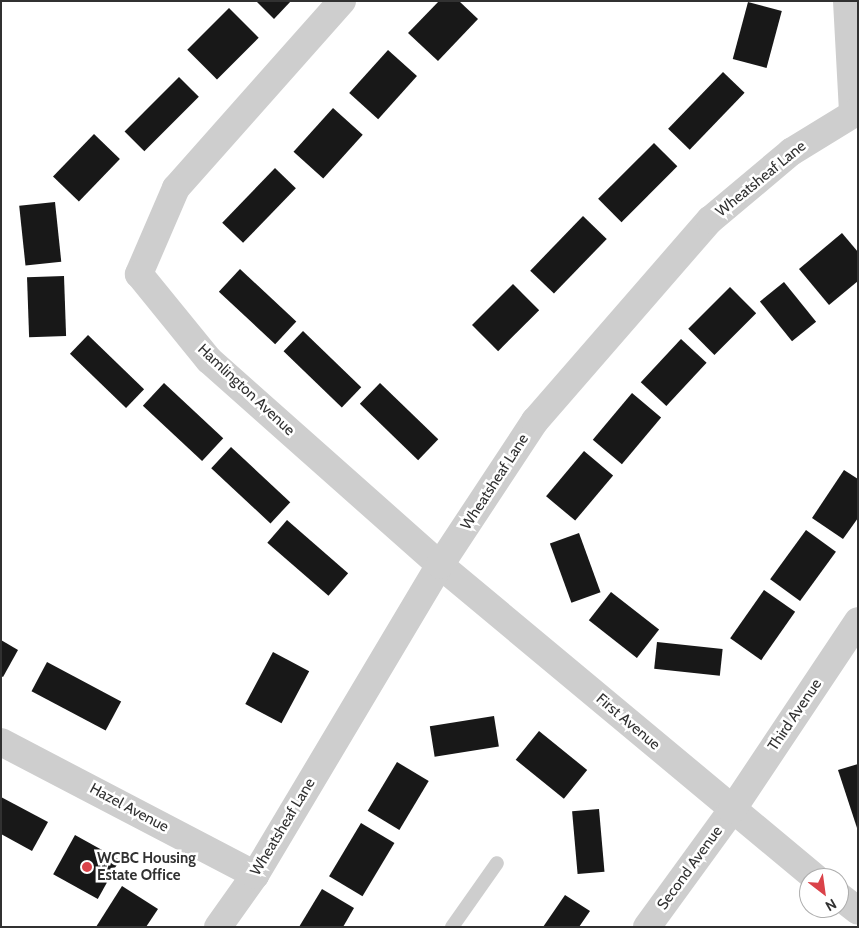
<!DOCTYPE html>
<style>
body{margin:0}
#map{position:relative;width:859px;height:928px;overflow:hidden;background:#fff;font-family:Cabin,sans-serif}
div>[style]{position:absolute}
[style*='--x']{left:calc(var(--x)*1px);top:calc(var(--y)*1px);width:calc(var(--w)*1px);rotate:calc(var(--a)*1deg)}
.building>*{inset:0;background:#181818;transform-origin:0 0}
.service>*{height:14px;margin:-7px;padding:0 7px;transform-origin:7px;border-radius:7px;background:#cecece}
.minor>*{height:28px;margin:-14px;padding:0 14px;transform-origin:14px;border-radius:14px;background:#cecece}
.tertiary>*{height:28px;margin:-14px;padding:0 14px;transform-origin:14px;border-radius:14px;background:#cecece}
.dots>*{width:14px;height:14px;translate:-50% -50%;box-sizing:border-box;border:2px solid #fff;border-radius:50%}
span{translate:-50% -50%;white-space:nowrap;text-align:center;line-height:1.15;-webkit-text-stroke:5px #fff;paint-order:stroke}
.street-label{font-size:15px;color:#313131}
.poi-label{font-size:15px;color:#313131;font-weight:700}
.left{translate:0 -50%;text-align:left}
.frame{position:absolute;inset:0;border:2px solid #313131;pointer-events:none}
.north{position:absolute;left:799px;top:868px;width:50px;height:50px;box-sizing:border-box;background:#fff;border:1px solid #adadad;border-radius:50%;rotate:150deg;font-size:14px;font-weight:700;line-height:20px;text-align:center;color:#313131}
.north::after{content:'';display:block;margin:auto;width:18px;height:22px;background:#da4249;clip-path:polygon(50% 0,100% 100%,50% 72%,0 100%)}
</style>
<div id="map">
<div class="building">
<div style="clip-path:polygon(256px 1px,291px 1px,274px 19px)"></div>
<div style="clip-path:polygon(439px 1px,459px 1px,478px 19px,438px 61px,408px 33px)"></div>
<div style="left:748px;top:2px;width:35px;height:59px;rotate:15deg"></div>
<div style="left:229px;top:8px;width:42px;height:59px;rotate:45deg"></div>
<div style="left:388px;top:50px;width:39px;height:58px;rotate:42deg"></div>
<div style="left:723px;top:72px;width:30px;height:79px;rotate:44deg"></div>
<div style="left:179px;top:77px;width:28px;height:77px;rotate:45deg"></div>
<div style="left:333px;top:108px;width:40px;height:59px;rotate:42deg"></div>
<div style="left:94px;top:134px;width:36px;height:59px;rotate:44deg"></div>
<div style="left:654px;top:143px;width:33px;height:79px;rotate:45deg"></div>
<div style="left:275px;top:168px;width:29px;height:76px;rotate:44deg"></div>
<div style="left:55px;top:202px;width:60px;height:36px;rotate:84deg"></div>
<div style="left:583px;top:216px;width:33px;height:76px;rotate:44deg"></div>
<div style="clip-path:polygon(842px 233px,858px 252px,858px 281px,829px 305px,799px 269px)"></div>
<div style="left:240px;top:269px;width:77px;height:31px;rotate:43deg"></div>
<div style="left:64px;top:276px;width:60px;height:37px;rotate:88deg"></div>
<div style="left:784px;top:282px;width:51px;height:31px;rotate:51deg"></div>
<div style="left:513px;top:284px;width:37px;height:58px;rotate:45deg"></div>
<div style="left:730px;top:287px;width:37px;height:59px;rotate:45deg"></div>
<div style="left:303px;top:331px;width:81px;height:28px;rotate:44deg"></div>
<div style="left:88px;top:335px;width:78px;height:26px;rotate:44deg"></div>
<div style="left:681px;top:339px;width:35px;height:59px;rotate:43deg"></div>
<div style="left:164px;top:383px;width:81px;height:31px;rotate:43deg"></div>
<div style="left:380px;top:383px;width:81px;height:29px;rotate:44deg"></div>
<div style="left:632px;top:393px;width:38px;height:61px;rotate:40deg"></div>
<div style="left:231px;top:447px;width:81px;height:29px;rotate:43deg"></div>
<div style="left:584px;top:451px;width:38px;height:59px;rotate:40deg"></div>
<div style="clip-path:polygon(844px 470px,858px 479px,858px 518px,843px 539px,812px 518px)"></div>
<div style="left:287px;top:520px;width:81px;height:30px;rotate:41deg"></div>
<div style="left:806px;top:530px;width:37px;height:61px;rotate:36deg"></div>
<div style="left:579px;top:533px;width:63px;height:31px;rotate:70deg"></div>
<div style="left:764px;top:590px;width:38px;height:59px;rotate:35deg"></div>
<div style="left:611px;top:592px;width:61px;height:36px;rotate:38deg"></div>
<div style="clip-path:polygon(1px 640px,18px 650px,3px 677px,1px 676px)"></div>
<div style="left:657px;top:642px;width:66px;height:27px;rotate:6deg"></div>
<div style="left:273px;top:652px;width:41px;height:59px;rotate:28deg"></div>
<div style="left:47px;top:662px;width:84px;height:33px;rotate:28deg"></div>
<div style="left:494px;top:716px;width:31px;height:65px;rotate:81deg"></div>
<div style="left:539px;top:731px;width:62px;height:37px;rotate:39deg"></div>
<div style="left:397px;top:762px;width:37px;height:57px;rotate:31deg"></div>
<div style="clip-path:polygon(858px 764px,858px 828px,857px 828px,838px 770px)"></div>
<div style="clip-path:polygon(1px 797px,48px 822px,32px 851px,1px 834px)"></div>
<div style="left:599px;top:809px;width:63px;height:27px;rotate:85deg"></div>
<div style="left:361px;top:823px;width:39px;height:62px;rotate:31deg"></div>
<div style="left:75px;top:835px;width:51px;height:45px;rotate:29deg"></div>
<div style="clip-path:polygon(122px 886px,158px 909px,146px 927px,96px 927px)"></div>
<div style="clip-path:polygon(322px 889px,354px 908px,343px 927px,299px 927px)"></div>
<div style="clip-path:polygon(565px 895px,590px 911px,579px 927px,543px 927px)"></div>
</div>
<div class="service">
<div style="--x:452;--y:927;--w:78;--a:-54.9"></div>
</div>
<div class="minor">
<div style="--x:342;--y:1;--w:250;--a:131.6"></div>
<div style="--x:176;--y:188;--w:94;--a:113.3"></div>
<div style="--x:139;--y:274;--w:111;--a:50.9"></div>
<div style="--x:209;--y:360;--w:309;--a:41.6"></div>
<div style="--x:440;--y:565;--w:489;--a:39.8"></div>
<div style="--x:847;--y:1;--w:112;--a:86.9"></div>
<div style="--x:1;--y:742;--w:287;--a:27.6"></div>
<div style="--x:839;--y:896;--w:24;--a:38"></div>
<div style="--x:647;--y:927;--w:145;--a:-54"></div>
<div style="--x:732;--y:810;--w:227;--a:-56.3"></div>
</div>
<div class="tertiary">
<div style="--x:218;--y:927;--w:64;--a:-54.6"></div>
<div style="--x:255;--y:875;--w:361;--a:-59.2"></div>
<div style="--x:440;--y:565;--w:173;--a:-56.6"></div>
<div style="--x:535;--y:421;--w:267;--a:-49"></div>
<div style="--x:710;--y:220;--w:106;--a:-40"></div>
<div style="--x:791;--y:152;--w:79;--a:-31.5"></div>
</div>
<div class="dots">
<div style="left:87px;top:867px;background:#da4249"></div>
</div>
<div class="street-label">
<span style="left:761px;top:179px;rotate:-39deg">Wheatsheaf Lane</span>
<span style="left:246px;top:390px;rotate:43deg">Hamlington Avenue</span>
<span style="left:495px;top:482px;rotate:-57deg">Wheatsheaf Lane</span>
<span style="left:795px;top:715px;rotate:-56deg">Third Avenue</span>
<span style="left:628px;top:722px;rotate:40deg">First Avenue</span>
<span style="left:129px;top:808px;rotate:28deg">Hazel Avenue</span>
<span style="left:283px;top:827px;rotate:-59deg">Wheatsheaf Lane</span>
<span style="left:690px;top:868px;rotate:-54deg">Second Avenue</span>
</div>
<div class="poi-label">
<span class="left" style="left:97px;top:867px">WCBC Housing<br>Estate Office</span>
</div>
<div class="frame"></div>
<div class="north">N</div>
</div>
